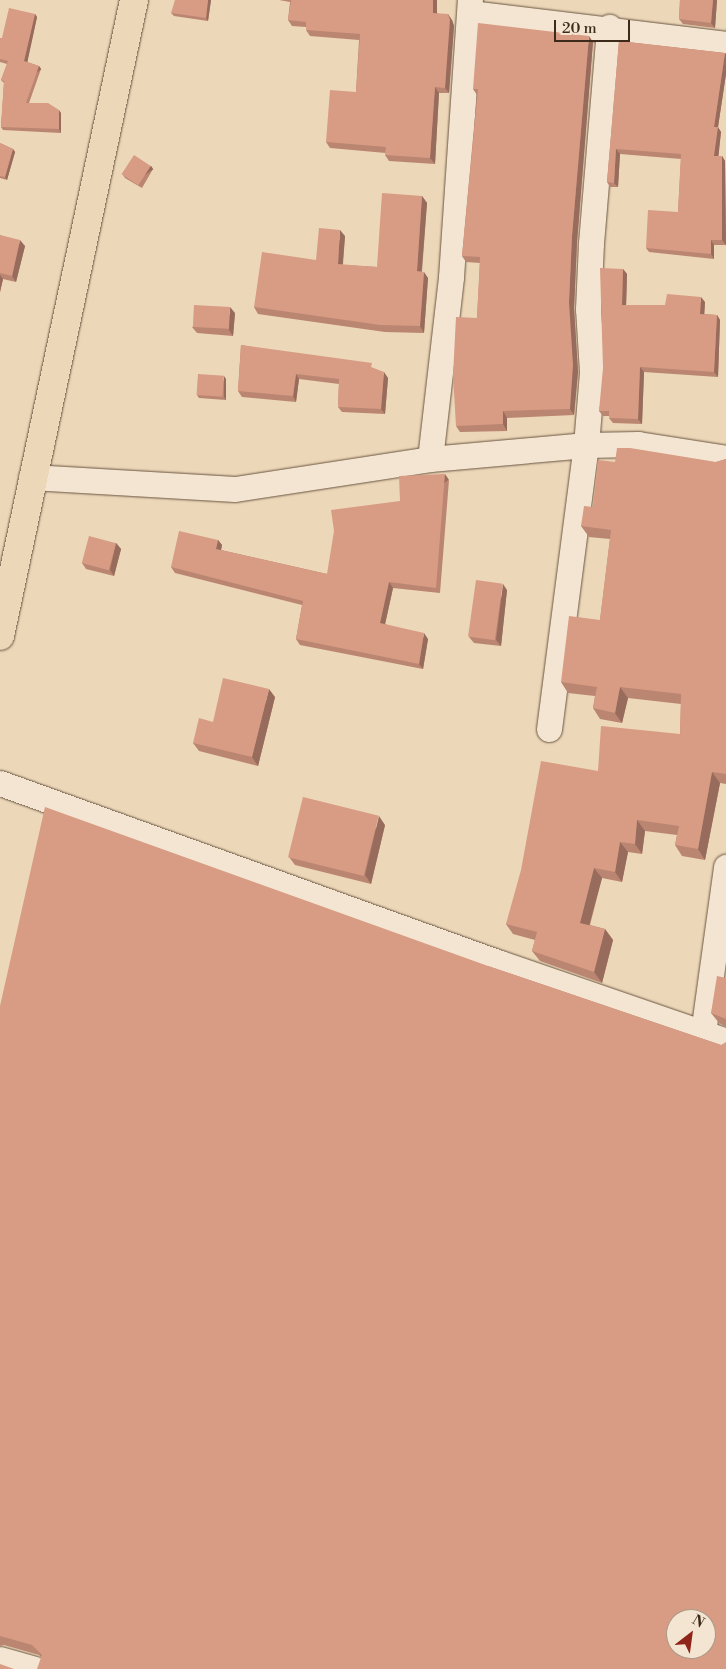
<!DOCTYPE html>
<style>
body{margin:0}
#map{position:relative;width:726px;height:1669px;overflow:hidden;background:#ecd7b8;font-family:"Libre Bodoni",serif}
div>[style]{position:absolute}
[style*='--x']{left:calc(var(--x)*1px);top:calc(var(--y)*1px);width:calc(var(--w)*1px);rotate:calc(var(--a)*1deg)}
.roads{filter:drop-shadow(0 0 1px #6a5542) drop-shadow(0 0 1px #6a5542)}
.minor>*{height:25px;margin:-12.5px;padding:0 12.5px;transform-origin:12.5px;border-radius:12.5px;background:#f3e5d1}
.highway>*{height:28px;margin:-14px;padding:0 14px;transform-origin:14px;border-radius:14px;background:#ecd7b8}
.wall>*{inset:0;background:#ba8571}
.shaded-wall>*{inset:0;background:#976c5c;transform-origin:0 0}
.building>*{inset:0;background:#d89b83;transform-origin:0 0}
span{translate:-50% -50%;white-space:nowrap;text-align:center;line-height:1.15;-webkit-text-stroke:4px #f3e5d1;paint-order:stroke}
.north{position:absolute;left:666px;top:1609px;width:50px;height:50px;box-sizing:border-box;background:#f3e5d1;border:1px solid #ab9a88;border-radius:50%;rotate:30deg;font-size:14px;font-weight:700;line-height:20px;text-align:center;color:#3e2a1a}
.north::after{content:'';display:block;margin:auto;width:18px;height:22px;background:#8f2418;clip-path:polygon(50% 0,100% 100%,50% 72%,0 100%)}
.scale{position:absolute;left:554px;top:20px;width:76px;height:22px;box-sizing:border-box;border:2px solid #3e2a1a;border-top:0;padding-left:6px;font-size:15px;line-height:18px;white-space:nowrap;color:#3e2a1a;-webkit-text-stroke:4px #f3e5d1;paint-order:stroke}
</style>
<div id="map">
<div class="roads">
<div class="minor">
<div style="--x:470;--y:13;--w:258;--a:6.9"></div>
<div style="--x:430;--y:459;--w:183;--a:-83.4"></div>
<div style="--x:451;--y:277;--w:278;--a:-86.1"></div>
<div style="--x:31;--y:477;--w:204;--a:3.4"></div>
<div style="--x:235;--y:489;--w:197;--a:-8.7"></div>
<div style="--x:430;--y:459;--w:157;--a:-5.1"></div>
<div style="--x:586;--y:445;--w:52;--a:-1.1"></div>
<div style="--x:638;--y:444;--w:89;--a:9"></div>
<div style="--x:549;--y:729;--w:286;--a:-82.6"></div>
<div style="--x:586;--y:445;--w:73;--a:-85.3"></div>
<div style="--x:592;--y:372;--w:63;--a:-93.6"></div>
<div style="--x:588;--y:309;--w:66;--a:-87.4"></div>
<div style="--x:591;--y:243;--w:217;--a:-85.2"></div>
<div style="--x:0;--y:783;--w:531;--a:19.8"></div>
<div style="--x:500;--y:963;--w:239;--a:19"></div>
<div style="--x:703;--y:1033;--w:168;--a:-82.1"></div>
<div style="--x:0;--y:1659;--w:36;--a:16"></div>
</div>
<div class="highway">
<div style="--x:0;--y:636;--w:650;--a:-78.1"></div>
</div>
</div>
<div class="wall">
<div style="clip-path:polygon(211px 0,208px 21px,174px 16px,171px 13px)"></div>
<div style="clip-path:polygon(279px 0,437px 0,437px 13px,452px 20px,454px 26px,449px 93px,439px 93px,435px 164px,389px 161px,385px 155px,386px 153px,330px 148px,326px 142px,356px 92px,359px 40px,310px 36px,306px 30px,306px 27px,292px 26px,288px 20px,290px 2px)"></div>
<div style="clip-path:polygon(680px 0,717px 0,715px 28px,683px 24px,679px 19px)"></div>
<div style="clip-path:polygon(35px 14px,37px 17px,27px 62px,39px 66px,41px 69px,29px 103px,61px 113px,61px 133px,3px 130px,1px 127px,4px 83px,1px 80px,7px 64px,0 62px,0 38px,2px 38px)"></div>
<div style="clip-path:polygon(619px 41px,725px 53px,726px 54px,726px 74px,718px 127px,721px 132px,718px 156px,722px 156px,725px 161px,726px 245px,714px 245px,714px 259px,649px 252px,646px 248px,678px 212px,681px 159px,620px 154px,618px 187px,610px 187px,607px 182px)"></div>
<div style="clip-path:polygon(593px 42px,577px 242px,574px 308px,578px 372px,574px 415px,507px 418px,507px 431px,460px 432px,456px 426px,477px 318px,480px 263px,466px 262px,462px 256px,477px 95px,473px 89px)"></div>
<div style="clip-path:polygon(0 143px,13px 149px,15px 152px,7px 180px,0 178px)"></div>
<div style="clip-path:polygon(151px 166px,153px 169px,142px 188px,125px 178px,123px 175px)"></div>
<div style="clip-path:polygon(422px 196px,427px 203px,422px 272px,428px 278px,424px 333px,385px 332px,258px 314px,254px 307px,316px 260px,345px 236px,343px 265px,377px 267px)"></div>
<div style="clip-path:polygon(0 235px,25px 246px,16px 282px,3px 279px,0 292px)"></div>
<div style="clip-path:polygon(623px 269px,627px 274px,626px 305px,665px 305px,705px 302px,704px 314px,717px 315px,720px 320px,718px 377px,644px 372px,642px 424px,613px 423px,609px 418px,609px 416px,603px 416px,599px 411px)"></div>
<div style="clip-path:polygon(235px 313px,233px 336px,197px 333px,192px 327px)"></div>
<div style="clip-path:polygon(241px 345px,375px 369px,388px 378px,385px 414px,342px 412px,338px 407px,339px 384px,299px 379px,296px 402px,242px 397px,238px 391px)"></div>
<div style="clip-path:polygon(226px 379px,226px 400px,199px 398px,197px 395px)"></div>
<div style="clip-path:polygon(726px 459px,726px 784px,720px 783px,705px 860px,682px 856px,675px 845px,677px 835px,645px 831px,642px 854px,628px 852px,622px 882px,602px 878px,590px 925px,605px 929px,613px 940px,602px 983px,540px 961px,532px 951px,535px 940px,513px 934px,506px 924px,598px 771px,680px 734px,681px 704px,628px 698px,622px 723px,600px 719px,593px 708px,595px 696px,568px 693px,561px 682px,600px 620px,610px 539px,589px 537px,581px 526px,593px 507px,615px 462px,716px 462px)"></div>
<div style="clip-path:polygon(449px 480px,440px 593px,393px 588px,385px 624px,428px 639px,423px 669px,300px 645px,296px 639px,302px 605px,175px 573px,171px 567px,218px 540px,222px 545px,221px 550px,327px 574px,400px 501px)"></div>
<div style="clip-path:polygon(116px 543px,121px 549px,114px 576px,86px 569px,82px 563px)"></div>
<div style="clip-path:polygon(507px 590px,501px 646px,474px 643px,469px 637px)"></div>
<div style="clip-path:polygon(275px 697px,258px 766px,199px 751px,193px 743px)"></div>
<div style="clip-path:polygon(385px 825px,371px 884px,295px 865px,289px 857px)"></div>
<div style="clip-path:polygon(488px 966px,721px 1045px,41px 1657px,39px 1655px,4px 1645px,0 1646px,0 1006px)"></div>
<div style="clip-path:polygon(726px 978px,726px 1027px,719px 1023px,711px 1013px)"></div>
</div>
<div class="shaded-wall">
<div style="clip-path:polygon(208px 0,211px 0,208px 21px,206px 18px)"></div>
<div style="clip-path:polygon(433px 0,437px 0,437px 19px,433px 13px)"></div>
<div style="clip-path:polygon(713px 0,717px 0,715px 28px,711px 23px)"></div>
<div style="clip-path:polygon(35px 14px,37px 17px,27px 64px,24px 61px)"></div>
<div style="clip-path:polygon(448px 14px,452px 20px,454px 26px,449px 93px,445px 88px)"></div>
<div style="clip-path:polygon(589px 36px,593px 42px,577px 242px,574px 308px,578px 372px,574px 415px,570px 409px,569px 302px,572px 236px)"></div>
<div style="clip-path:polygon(725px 53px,726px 54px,726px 74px,718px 127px,721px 132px,718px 161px,714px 156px,714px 127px)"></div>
<div style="left:39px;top:66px;width:4px;height:39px;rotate:56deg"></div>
<div style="clip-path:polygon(435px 87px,439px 93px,435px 164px,430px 158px)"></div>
<div style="clip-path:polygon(59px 110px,61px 113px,61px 133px,59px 129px)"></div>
<div style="clip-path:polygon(13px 149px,15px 152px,7px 180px,5px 177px)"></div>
<div style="clip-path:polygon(616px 149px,620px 154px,618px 187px,614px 183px)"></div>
<div style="clip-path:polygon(722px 156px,725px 161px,726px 245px,722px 240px)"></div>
<div style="left:151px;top:166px;width:4px;height:22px;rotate:56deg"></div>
<div style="clip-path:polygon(422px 196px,427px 203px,421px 278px,417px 271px)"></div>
<div style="clip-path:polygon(340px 230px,345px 236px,342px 271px,338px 264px)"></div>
<div style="clip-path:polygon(20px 240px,25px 246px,16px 282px,12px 276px)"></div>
<div style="clip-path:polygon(711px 240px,714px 245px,714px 259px,711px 254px)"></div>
<div style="clip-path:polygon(623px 269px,627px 274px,626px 310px,622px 305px)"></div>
<div style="clip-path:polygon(424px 272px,428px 278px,424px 333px,420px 326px)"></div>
<div style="clip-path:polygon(0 275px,3px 279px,0 292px)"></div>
<div style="clip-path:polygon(701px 297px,705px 302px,704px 320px,700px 314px)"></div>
<div style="clip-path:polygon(230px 307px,235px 313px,233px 336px,229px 330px)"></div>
<div style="clip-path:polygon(717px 315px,720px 320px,718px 377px,714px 372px)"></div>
<div style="clip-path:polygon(640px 367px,644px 372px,642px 424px,638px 419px)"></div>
<div style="clip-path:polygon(384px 372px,388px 378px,385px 414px,381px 409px)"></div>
<div style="clip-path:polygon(296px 374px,299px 379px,296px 402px,293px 396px)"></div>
<div style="clip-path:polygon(224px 376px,226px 379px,226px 400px,224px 397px)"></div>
<div style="clip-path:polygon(503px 411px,507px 418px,507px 431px,503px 424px)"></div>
<div style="left:445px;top:474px;width:7px;height:114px;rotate:56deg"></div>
<div style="clip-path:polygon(218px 540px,222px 545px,220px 555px,216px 549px)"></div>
<div style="clip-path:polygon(116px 543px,121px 549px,114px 576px,110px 570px)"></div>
<div style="clip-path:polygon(389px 582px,393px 588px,384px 629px,380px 623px)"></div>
<div style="clip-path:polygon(503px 584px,507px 590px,501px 646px,496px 640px)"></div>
<div style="clip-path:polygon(424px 633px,428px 639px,423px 669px,419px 664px)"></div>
<div style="clip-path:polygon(620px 687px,628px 698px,622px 723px,615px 713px)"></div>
<div style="clip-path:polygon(269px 689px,275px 697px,258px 766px,252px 757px)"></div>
<div style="clip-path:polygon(712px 772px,720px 783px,705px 860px,698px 849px)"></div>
<div style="clip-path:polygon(379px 816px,385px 825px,371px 884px,365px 875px)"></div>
<div style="clip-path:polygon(637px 820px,645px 831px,642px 854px,635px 844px)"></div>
<div style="clip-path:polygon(620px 842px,628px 852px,622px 882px,615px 872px)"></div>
<div style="clip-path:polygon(594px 868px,602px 878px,587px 933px,580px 923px)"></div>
<div style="clip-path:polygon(605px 929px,613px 940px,602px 983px,594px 972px)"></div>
</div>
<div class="building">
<div style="clip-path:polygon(175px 0,208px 0,206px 18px,171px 13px)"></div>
<div style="clip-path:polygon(291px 0,433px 0,433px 13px,448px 14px,450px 20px,445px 88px,435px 87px,430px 158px,385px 155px,386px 147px,326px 142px,330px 90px,356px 92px,360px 34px,306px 30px,306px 22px,288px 20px)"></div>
<div style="clip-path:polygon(680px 0,713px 0,711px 23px,679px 19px)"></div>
<div style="clip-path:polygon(9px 8px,35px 14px,24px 61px,39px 66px,26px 103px,48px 103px,59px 110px,59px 129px,1px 127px,4px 81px,1px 80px,8px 61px,0 59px,0 38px,2px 38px)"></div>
<div style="clip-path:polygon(478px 23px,589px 36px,572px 236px,569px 302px,573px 365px,570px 409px,503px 411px,503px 424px,456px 426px,453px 375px,456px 317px,477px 318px,480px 257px,462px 256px,478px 89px,473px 89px)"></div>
<div style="clip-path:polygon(619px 41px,725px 53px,714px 127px,718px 127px,714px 156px,722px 156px,722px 240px,711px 240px,711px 254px,646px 248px,648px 210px,678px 212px,681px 154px,616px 149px,614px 183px,607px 182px)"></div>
<div style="clip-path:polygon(0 143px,13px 149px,5px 177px,0 176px)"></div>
<div style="left:134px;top:155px;width:20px;height:23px;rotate:33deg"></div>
<div style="clip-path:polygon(382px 193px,422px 196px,417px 271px,424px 272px,420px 326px,380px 325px,254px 307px,262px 252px,316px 260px,319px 228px,340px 230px,338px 264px,377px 267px)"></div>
<div style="clip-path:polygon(0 235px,20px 240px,12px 276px,0 273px)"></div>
<div style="clip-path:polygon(600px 268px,623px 269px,622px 305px,665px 305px,667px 294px,701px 297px,700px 314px,717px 315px,714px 372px,640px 367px,638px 419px,609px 418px,609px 411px,599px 411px,603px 368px)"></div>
<div style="left:194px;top:305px;width:36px;height:22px;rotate:3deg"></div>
<div style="clip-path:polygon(241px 345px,372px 363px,371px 367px,384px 372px,381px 409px,338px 407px,339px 379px,296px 374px,293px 396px,238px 391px)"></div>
<div style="left:198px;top:374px;width:26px;height:21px;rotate:4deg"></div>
<div style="clip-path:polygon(617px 448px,630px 448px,716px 462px,726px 459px,726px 774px,712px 772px,698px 849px,675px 845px,679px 826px,637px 820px,635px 844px,620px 842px,615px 872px,594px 868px,580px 923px,605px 929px,594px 972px,532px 951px,537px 932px,506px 924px,521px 870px,541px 761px,598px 771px,601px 726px,680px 734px,681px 694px,620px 687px,615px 713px,593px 708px,597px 687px,561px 682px,569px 616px,600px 620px,611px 530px,581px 526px,584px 506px,593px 507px,598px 460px,615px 462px)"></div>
<div style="clip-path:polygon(445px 474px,436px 588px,389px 582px,380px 623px,424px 633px,419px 664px,296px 639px,303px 601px,171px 567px,179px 531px,218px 540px,216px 549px,327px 574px,334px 531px,331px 510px,400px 501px,399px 476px)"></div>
<div style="left:89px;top:536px;width:28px;height:28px;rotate:15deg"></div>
<div style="left:476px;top:580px;width:27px;height:57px;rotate:8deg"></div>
<div style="clip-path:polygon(223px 678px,269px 689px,252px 757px,193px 743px,199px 718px,213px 722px)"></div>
<div style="left:303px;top:797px;width:78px;height:62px;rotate:14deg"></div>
<div style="clip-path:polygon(evenodd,45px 807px,488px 966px,721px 1045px,726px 1042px,726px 1669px,37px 1669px,42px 1655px,32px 1645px,0 1636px,0 1006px,45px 807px,676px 1619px,706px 1619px,706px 1649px,676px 1649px,676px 1619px)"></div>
<div style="clip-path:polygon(717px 976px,726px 978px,726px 1019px,711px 1013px)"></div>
<div style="clip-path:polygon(0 1664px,14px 1669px,0 1669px)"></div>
</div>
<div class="north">N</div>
<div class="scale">20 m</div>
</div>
